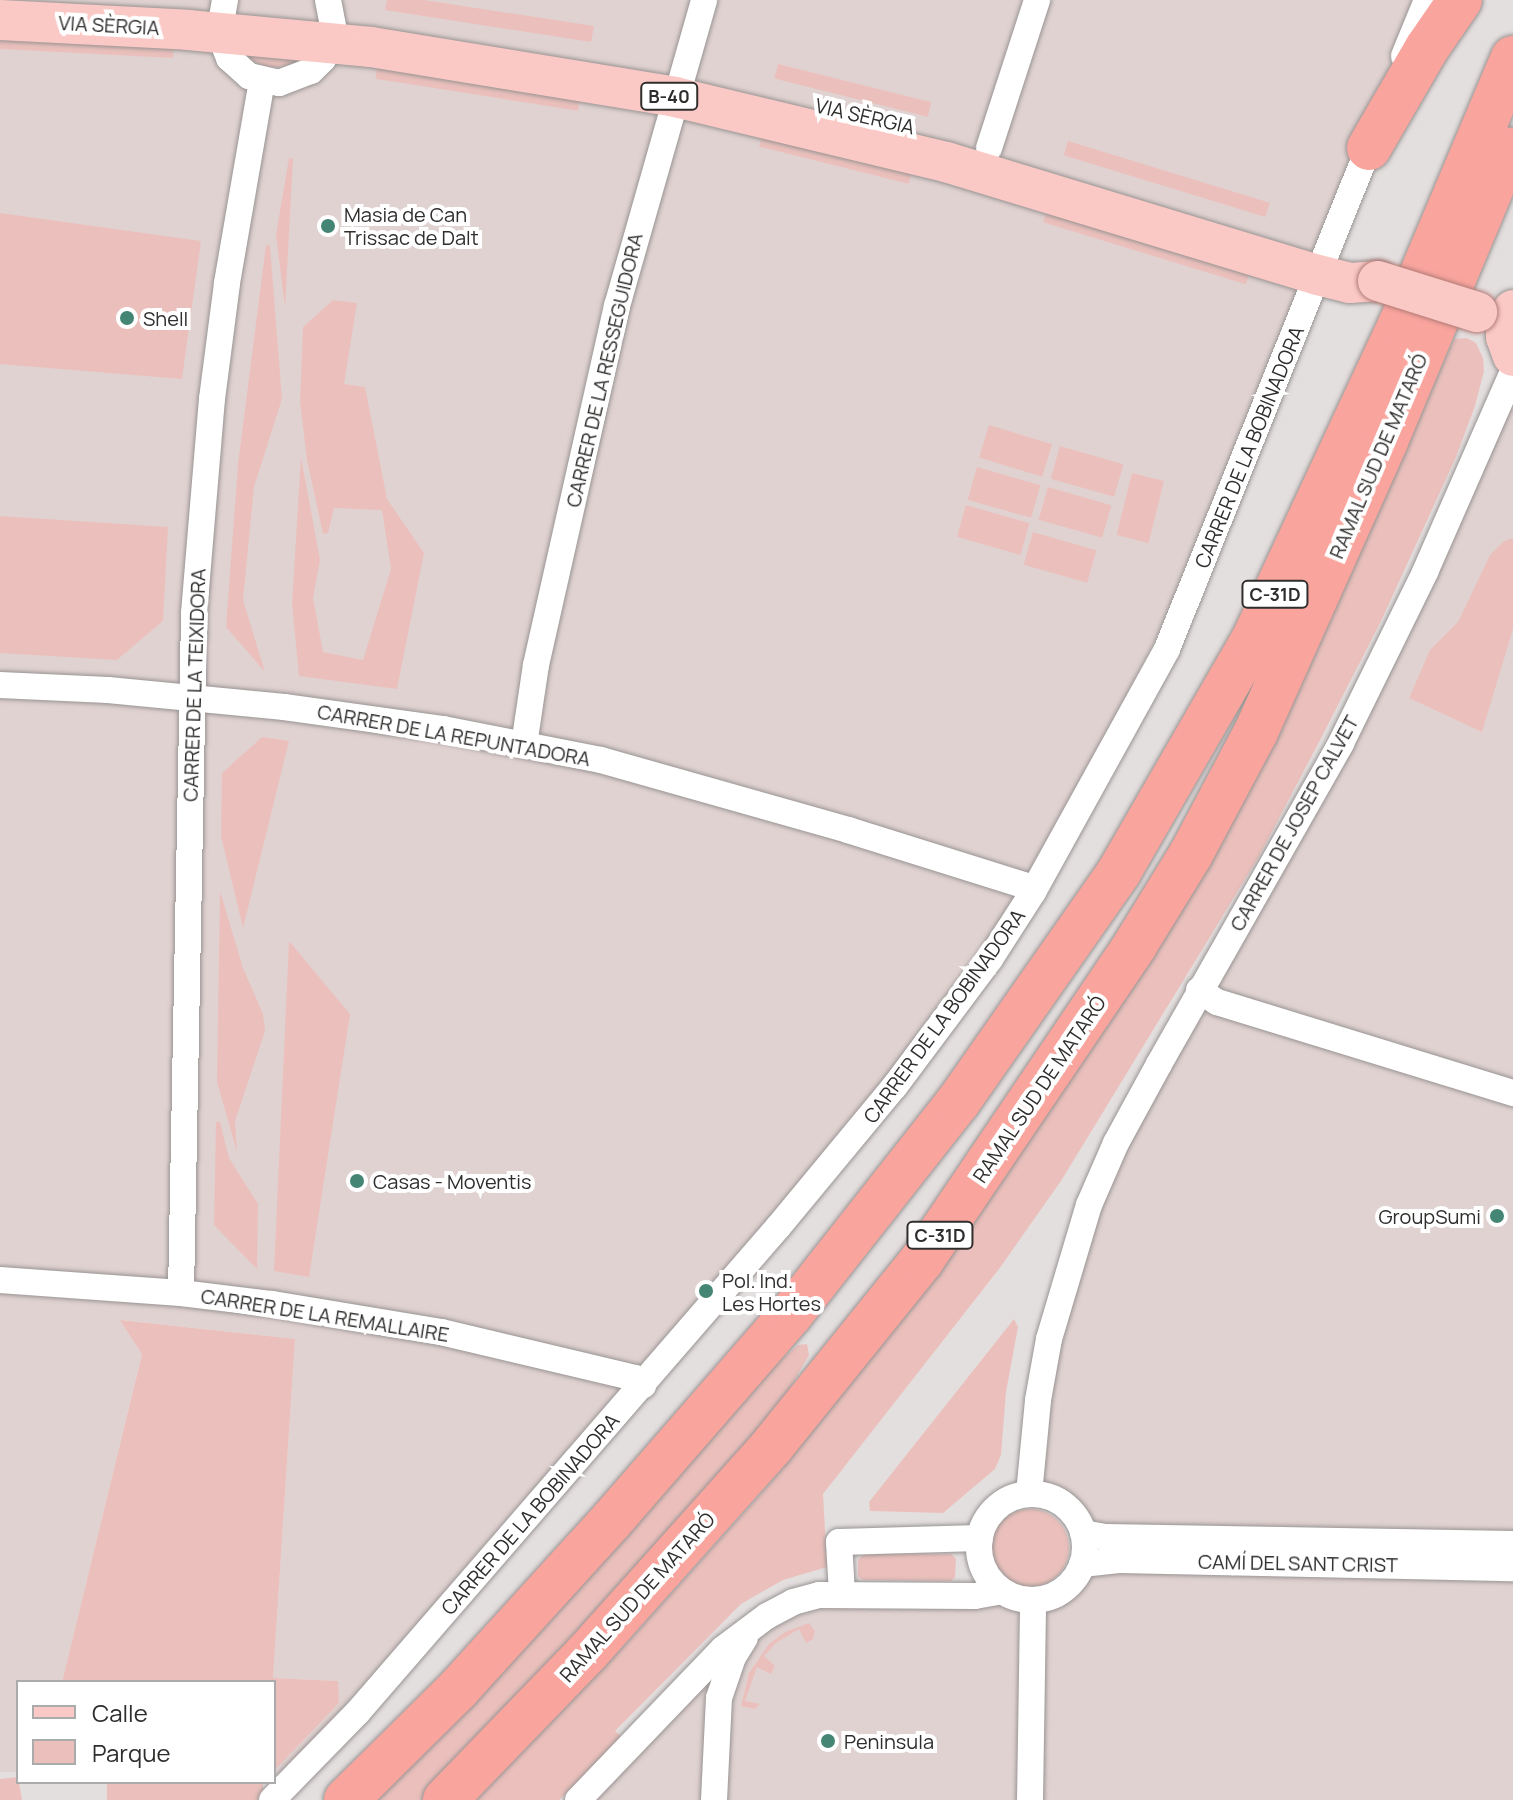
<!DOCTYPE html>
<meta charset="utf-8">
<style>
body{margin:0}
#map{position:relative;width:1513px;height:1800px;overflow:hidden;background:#e4dfdf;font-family:Manrope,sans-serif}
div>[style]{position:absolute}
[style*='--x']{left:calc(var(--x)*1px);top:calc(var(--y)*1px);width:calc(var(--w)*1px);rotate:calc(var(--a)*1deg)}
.built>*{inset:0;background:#e0d2d1}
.green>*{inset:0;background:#ebc0bc;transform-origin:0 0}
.round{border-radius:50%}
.roads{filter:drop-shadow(0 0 2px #989493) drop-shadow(0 0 2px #989493)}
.street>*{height:26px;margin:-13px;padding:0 13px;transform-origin:13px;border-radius:13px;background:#fff}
.street>.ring{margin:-13px;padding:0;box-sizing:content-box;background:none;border:26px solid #fff;border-radius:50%}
.primary>*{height:40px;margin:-20px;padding:0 20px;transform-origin:20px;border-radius:20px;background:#fbc9c5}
.highway>*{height:44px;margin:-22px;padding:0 22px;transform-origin:22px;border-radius:22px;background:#f9a59e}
.bridges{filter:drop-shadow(0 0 2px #b27b76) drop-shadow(0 0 2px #b27b76)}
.primary-bridge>*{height:40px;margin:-20px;padding:0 20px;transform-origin:20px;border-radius:20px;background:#fbc9c5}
.dots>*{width:22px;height:22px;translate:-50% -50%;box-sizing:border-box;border:4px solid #fff;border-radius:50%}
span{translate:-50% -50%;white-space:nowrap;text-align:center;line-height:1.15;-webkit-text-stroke:8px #fff;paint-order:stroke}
.shield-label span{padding:2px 6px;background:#fff;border:2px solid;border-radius:6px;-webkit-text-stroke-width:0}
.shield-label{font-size:18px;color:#2f2e2d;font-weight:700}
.street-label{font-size:20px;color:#2f2e2d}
.poi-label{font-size:20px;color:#2f2e2d}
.left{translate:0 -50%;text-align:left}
.right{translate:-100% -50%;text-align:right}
.legend{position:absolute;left:16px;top:1680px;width:260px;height:104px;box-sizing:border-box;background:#fff;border:2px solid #acabab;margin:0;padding:10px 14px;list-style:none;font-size:24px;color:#2f2e2d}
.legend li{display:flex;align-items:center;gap:16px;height:40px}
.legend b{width:40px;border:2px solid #acabab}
</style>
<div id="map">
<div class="built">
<div style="clip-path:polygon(0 0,1448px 0,1152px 646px,1030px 883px,879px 1098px,383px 1672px,274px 1782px,274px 1771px,339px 1703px,337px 1681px,273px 1678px,295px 1339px,122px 1320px,142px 1353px,62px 1682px,18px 1682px,18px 1772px,0 1772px)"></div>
<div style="clip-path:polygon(1513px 372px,1513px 1800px,578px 1800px,793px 1602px,1002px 1591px,1033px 1600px,1059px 1593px,1073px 1580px,1085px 1552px,1079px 1521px,1060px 1502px,1029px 1494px,1089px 1205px,1293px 834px)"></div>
</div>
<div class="green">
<div style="clip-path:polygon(387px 0,424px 0,594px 26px,591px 42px,385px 10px)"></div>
<div style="left:0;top:34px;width:174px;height:15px;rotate:3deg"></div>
<div style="clip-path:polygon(241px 50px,306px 56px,291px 65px,268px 68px,249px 59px)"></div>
<div style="left:378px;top:63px;width:205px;height:16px;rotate:9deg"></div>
<div style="left:778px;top:64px;width:158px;height:15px;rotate:14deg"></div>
<div style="left:763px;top:131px;width:154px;height:16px;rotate:14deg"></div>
<div style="left:1068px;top:141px;width:211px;height:15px;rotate:17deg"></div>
<div style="clip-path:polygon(289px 158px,293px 159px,285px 307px,276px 235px)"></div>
<div style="left:1048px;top:206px;width:212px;height:17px;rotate:17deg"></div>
<div style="clip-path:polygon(0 213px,201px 241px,182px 379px,0 364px)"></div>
<div style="clip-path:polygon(266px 245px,270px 246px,282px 399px,254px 487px,243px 600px,265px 672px,226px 627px,238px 464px)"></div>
<div style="clip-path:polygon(333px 300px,357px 303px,344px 384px,365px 387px,387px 499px,424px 553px,397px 689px,299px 676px,292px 604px,301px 457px,320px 560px,313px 598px,323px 652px,363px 660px,391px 569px,382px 510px,334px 508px,328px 533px,323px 534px,307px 460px,300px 402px,303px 327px)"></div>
<div style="clip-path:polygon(1467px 338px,1476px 343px,1483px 358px,1484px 371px,1475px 406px,1456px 457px,1381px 621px,1318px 744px,1258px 858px,1061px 1181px,999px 1269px,823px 1494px,827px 1567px,783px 1580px,741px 1604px,615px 1731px,623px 1738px,559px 1800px,476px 1800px,626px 1644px,768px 1486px,925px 1290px,1274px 740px,1454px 339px)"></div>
<div style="left:989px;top:425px;width:66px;height:34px;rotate:17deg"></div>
<div style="left:1060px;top:446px;width:66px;height:34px;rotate:16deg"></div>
<div style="left:977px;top:467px;width:66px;height:34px;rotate:16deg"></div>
<div style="left:1132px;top:473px;width:33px;height:64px;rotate:14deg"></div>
<div style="left:1048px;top:487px;width:66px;height:34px;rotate:16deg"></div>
<div style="left:966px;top:505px;width:66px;height:33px;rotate:16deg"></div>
<div style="clip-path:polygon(0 516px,168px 527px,163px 621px,117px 660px,0 653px)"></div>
<div style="left:1033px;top:532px;width:66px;height:34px;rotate:16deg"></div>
<div style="clip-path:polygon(1513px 538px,1513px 629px,1482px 732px,1409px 698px,1430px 650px,1458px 622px,1490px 555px,1504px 541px)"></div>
<div style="clip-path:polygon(262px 737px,289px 741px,243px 928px,221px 836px,222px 773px)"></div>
<div style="clip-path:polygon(220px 891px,243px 968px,263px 1014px,265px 1031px,235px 1121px,237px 1152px,217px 1082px)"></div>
<div style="clip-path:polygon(289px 941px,350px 1014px,309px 1277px,274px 1271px)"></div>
<div style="clip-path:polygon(216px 1122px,220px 1122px,229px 1158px,258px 1204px,257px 1269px,214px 1225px)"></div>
<div style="clip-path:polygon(1014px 1319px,1018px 1327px,1006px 1392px,1001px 1455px,995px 1469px,943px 1513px,870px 1511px,869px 1502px)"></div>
<div style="clip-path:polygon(120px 1320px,295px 1339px,273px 1678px,338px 1681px,339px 1703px,274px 1771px,274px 1682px,62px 1682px,142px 1354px)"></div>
<div style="clip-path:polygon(807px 1344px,809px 1355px,760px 1440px,428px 1800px,370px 1800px,781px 1360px,798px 1345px)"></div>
<div class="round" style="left:991px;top:1509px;width:78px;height:78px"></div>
<div style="clip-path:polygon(865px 1553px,951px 1554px,956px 1559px,955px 1577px,951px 1581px,863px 1580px,858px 1577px,858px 1560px)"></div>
<div style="clip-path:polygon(809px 1623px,815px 1631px,813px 1639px,806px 1643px,799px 1629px,776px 1643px,764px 1656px,775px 1666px,771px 1674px,757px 1667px,745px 1701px,760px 1704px,755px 1709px,741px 1706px,749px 1673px,769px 1644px,785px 1632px)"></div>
<div style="clip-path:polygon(18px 1777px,22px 1800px,0 1800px,0 1779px)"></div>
<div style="left:107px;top:1782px;width:156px;height:19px"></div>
</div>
<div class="roads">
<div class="street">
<div style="--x:225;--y:0;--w:34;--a:100"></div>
<div style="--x:219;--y:33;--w:27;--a:68"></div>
<div style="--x:229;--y:58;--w:27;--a:42"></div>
<div style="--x:249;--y:76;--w:31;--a:13"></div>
<div style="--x:279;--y:83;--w:34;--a:-21"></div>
<div style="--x:311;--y:71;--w:17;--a:-45"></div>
<div style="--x:323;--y:59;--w:30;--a:-69"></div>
<div style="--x:334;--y:31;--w:32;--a:-101"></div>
<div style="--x:1404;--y:56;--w:61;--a:-67.7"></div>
<div style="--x:989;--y:148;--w:156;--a:-72"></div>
<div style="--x:0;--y:685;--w:108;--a:2.7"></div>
<div style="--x:108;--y:690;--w:177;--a:5.5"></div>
<div style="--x:284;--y:707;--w:161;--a:7.9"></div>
<div style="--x:443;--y:729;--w:161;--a:11.1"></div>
<div style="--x:601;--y:760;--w:257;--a:15.8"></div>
<div style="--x:848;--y:830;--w:183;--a:17.4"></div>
<div style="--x:1023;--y:885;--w:12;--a:35"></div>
<div style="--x:524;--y:745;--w:81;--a:-81.5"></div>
<div style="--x:536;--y:665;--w:368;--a:-77.3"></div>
<div style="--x:617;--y:306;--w:318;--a:-74.1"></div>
<div style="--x:1199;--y:990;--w:22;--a:34"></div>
<div style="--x:1217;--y:1002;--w:310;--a:17.1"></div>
<div style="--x:0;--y:1280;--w:181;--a:4.1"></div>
<div style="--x:181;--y:1293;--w:92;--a:6.9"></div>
<div style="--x:272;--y:1304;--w:171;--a:9.4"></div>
<div style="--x:441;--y:1332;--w:199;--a:13.3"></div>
<div style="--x:635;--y:1378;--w:11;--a:41"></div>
<div style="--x:181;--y:1293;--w:680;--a:-88.9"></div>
<div style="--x:194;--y:613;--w:215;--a:-85.2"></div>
<div style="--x:212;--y:399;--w:117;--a:-82.6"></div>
<div style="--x:227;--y:283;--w:205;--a:-80.2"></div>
<div style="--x:1029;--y:1494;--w:94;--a:-84.5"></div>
<div style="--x:1038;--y:1400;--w:62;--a:-79.8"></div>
<div style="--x:1049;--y:1339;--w:140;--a:-73.4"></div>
<div style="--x:1089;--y:1205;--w:68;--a:-66.5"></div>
<div style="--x:1116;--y:1143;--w:90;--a:-61.4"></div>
<div style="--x:1159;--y:1064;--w:369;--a:-60.4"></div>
<div style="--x:1341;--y:743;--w:191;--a:-63.8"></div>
<div style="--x:1425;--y:572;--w:219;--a:-66.3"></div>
<div class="ring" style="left:979px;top:1494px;width:80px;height:80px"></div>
<div style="--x:1083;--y:1533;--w:23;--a:10"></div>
<div style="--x:1106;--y:1537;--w:407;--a:1"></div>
<div style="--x:1082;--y:1564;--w:37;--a:-6"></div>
<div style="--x:1119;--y:1560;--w:394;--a:1.2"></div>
<div style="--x:842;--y:1594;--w:52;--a:-93.3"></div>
<div style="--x:839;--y:1542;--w:141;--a:-1.6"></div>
<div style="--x:272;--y:1800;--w:122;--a:-45.7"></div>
<div style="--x:357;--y:1713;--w:644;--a:-49.09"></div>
<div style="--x:779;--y:1226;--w:182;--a:-50.4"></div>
<div style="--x:895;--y:1086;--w:159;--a:-53.2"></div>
<div style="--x:990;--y:959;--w:80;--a:-57.3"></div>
<div style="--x:1033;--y:892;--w:277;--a:-61.1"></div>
<div style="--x:1167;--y:649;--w:552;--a:-68.08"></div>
<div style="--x:578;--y:1800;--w:209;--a:-46.2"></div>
<div style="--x:723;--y:1649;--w:55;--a:-36.9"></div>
<div style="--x:767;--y:1616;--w:30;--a:-28"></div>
<div style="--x:793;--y:1602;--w:27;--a:-15"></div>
<div style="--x:819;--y:1595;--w:156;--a:0.4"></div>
<div style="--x:975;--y:1596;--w:27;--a:-10"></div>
<div style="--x:714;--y:1800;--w:102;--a:-87.2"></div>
<div style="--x:719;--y:1698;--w:43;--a:-71.1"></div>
<div style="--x:733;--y:1657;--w:22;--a:-58"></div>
<div style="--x:1030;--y:1800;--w:200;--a:-89.1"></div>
</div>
<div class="primary">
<div style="--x:0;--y:20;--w:188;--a:3"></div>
<div style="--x:188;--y:30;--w:184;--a:5.3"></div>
<div style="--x:371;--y:47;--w:308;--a:9.3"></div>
<div style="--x:675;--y:97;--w:279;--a:13.5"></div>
<div style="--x:946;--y:162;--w:389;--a:16.9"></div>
<div style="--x:1318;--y:275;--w:33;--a:14"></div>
<div style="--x:1350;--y:283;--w:28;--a:-4"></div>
<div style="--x:1513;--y:310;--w:14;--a:120"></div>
<div style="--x:1506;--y:322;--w:15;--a:90"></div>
<div style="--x:1506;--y:337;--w:20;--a:70"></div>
</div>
<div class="highway">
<div style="--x:1369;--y:148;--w:116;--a:-59.9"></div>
<div style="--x:1427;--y:48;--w:58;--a:-55.5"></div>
<div style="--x:346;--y:1800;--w:159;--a:-44.7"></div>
<div style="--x:459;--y:1688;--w:226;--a:-47.7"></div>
<div style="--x:611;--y:1521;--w:274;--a:-49"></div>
<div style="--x:791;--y:1314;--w:270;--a:-51.8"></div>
<div style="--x:958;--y:1102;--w:281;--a:-55"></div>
<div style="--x:1119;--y:872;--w:268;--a:-60"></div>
<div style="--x:1253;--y:640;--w:348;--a:-65"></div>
<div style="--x:1400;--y:325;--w:290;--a:-67.1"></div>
<div style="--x:445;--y:1800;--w:206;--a:-46"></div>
<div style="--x:588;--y:1652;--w:276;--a:-48.2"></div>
<div style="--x:772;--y:1446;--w:239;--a:-51.1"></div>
<div style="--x:922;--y:1260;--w:380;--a:-55.9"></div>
<div style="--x:1135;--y:945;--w:107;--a:-58.4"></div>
<div style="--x:1191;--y:854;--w:138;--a:-62"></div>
<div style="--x:1256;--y:732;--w:319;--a:-65.9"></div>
<div style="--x:1386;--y:441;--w:316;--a:-67.3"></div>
</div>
</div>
<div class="bridges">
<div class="primary-bridge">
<div style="--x:1378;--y:281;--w:104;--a:17.4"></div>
</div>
</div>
<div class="dots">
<div style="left:328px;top:226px;background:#448574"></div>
<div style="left:127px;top:318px;background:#448574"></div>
<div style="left:357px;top:1181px;background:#448574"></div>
<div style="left:1497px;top:1216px;background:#448574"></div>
<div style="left:706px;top:1291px;background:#448574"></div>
<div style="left:828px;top:1741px;background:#448574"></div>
</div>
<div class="shield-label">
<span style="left:669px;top:96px">B-40</span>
<span style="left:1275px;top:594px">C-31D</span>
<span style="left:940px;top:1235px">C-31D</span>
</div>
<div class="street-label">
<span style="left:109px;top:25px;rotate:3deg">VIA SÈRGIA</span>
<span style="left:865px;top:116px;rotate:13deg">VIA SÈRGIA</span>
<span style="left:604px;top:370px;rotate:-77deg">CARRER DE LA RESSEGUIDORA</span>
<span style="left:1249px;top:447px;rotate:-68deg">CARRER DE LA BOBINADORA</span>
<span style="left:1378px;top:456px;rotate:-67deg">RAMAL SUD DE MATARÓ</span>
<span style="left:194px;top:685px;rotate:-88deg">CARRER DE LA TEIXIDORA</span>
<span style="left:454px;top:735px;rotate:10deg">CARRER DE LA REPUNTADORA</span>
<span style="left:1294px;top:823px;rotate:-61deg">CARRER DE JOSEP CALVET</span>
<span style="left:944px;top:1016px;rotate:-54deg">CARRER DE LA BOBINADORA</span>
<span style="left:1039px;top:1089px;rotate:-56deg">RAMAL SUD DE MATARÓ</span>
<span style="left:325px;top:1315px;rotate:9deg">CARRER DE LA REMALLAIRE</span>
<span style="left:530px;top:1514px;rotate:-49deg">CARRER DE LA BOBINADORA</span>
<span style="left:1298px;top:1563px;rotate:1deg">CAMÍ DEL SANT CRIST</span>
<span style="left:637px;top:1597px;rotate:-48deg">RAMAL SUD DE MATARÓ</span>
</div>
<div class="poi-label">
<span class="left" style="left:344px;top:226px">Masia de Can<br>Trissac de Dalt</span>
<span class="left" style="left:143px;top:318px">Shell</span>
<span class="left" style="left:373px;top:1181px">Casas - Moventis</span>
<span class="right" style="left:1481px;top:1216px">GroupSumi</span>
<span class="left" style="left:722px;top:1292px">Pol. Ind.<br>Les Hortes</span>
<span class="left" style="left:844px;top:1741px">Peninsula</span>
</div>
<ul class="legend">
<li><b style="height:10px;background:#fbc9c5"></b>Calle</li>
<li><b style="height:22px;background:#ebc0bc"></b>Parque</li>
</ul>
</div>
